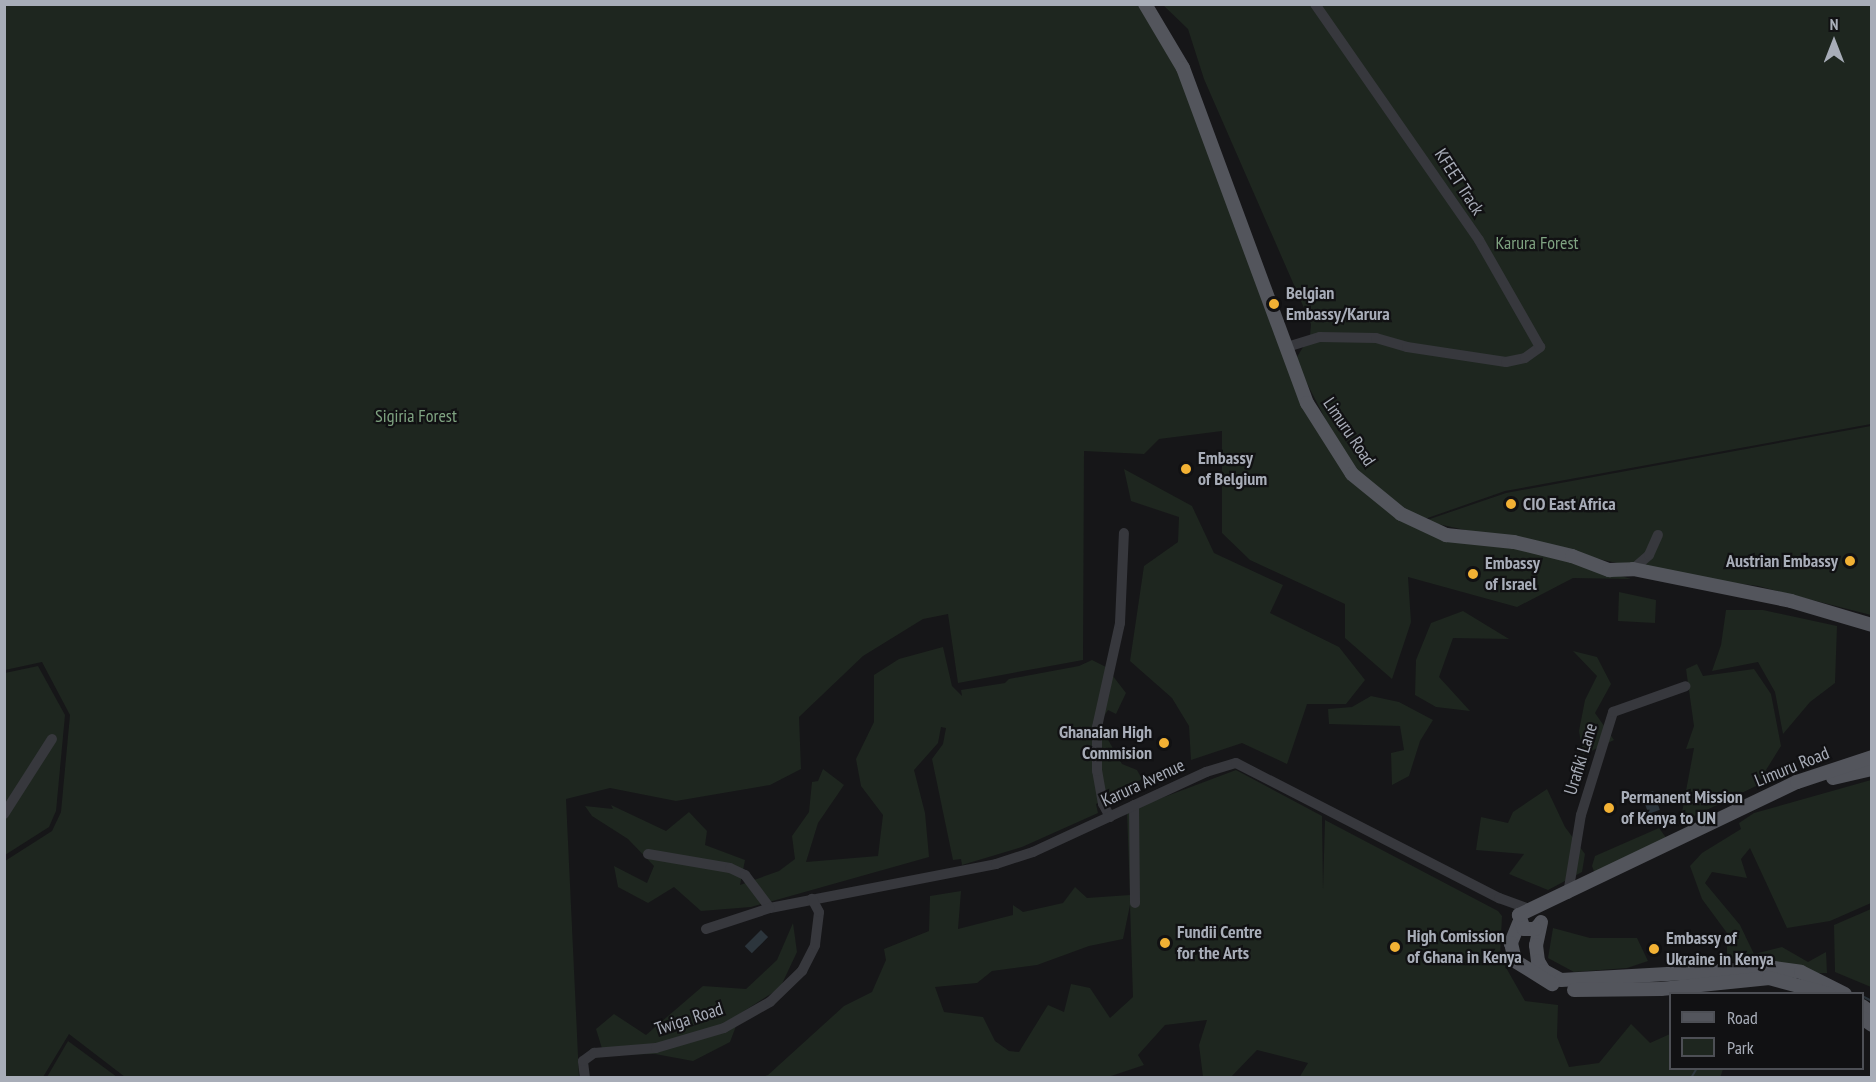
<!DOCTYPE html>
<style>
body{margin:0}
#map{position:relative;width:1876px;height:1082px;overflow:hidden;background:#161618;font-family:"PT Sans Narrow",sans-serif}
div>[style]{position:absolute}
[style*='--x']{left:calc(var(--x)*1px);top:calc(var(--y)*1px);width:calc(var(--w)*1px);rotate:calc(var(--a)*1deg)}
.green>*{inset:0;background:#1e261f}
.water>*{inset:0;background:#2c353c;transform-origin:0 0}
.stream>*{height:2px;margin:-1px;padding:0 1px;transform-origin:1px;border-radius:1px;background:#2c353c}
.minor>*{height:10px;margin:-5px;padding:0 5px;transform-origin:5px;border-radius:5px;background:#37383d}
.major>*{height:14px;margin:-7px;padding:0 7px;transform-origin:7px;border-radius:7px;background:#53555c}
.dots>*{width:16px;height:16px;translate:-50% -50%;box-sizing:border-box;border:3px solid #111113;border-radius:50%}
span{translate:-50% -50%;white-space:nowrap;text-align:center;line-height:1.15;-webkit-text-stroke:4.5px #111113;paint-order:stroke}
.street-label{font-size:18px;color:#a8adb8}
.park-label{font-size:18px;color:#7fa381}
.poi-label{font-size:18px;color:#a8adb8;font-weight:700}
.left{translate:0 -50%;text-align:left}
.right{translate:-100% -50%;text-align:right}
.frame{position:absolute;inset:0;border:6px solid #a8adb8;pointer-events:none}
.legend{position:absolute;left:1669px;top:992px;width:195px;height:78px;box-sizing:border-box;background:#111113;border:2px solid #4d4f55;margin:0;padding:8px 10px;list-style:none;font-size:18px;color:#a8adb8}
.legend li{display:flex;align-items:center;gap:12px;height:30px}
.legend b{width:30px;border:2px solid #4d4f55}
.north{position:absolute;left:1804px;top:12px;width:60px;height:60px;-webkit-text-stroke:4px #111113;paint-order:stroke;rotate:0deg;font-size:16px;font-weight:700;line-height:24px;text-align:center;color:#a8adb8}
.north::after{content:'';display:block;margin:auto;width:21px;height:27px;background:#a8adb8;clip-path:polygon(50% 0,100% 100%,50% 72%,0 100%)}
</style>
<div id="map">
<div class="green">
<div style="clip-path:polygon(5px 5px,1145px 5px,1185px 68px,1293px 360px,1317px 416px,1352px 471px,1295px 360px,1310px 336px,1311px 324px,1204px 79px,1188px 29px,1163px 5px,1871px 5px,1871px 424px,1505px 491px,1419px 521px,1363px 481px,1404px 517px,1468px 541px,1529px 548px,1631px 579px,1573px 578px,1517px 607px,1408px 577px,1411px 622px,1392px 679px,1345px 638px,1345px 604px,1250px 560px,1222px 533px,1222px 431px,1159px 439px,1144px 454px,1084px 451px,1083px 660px,958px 683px,948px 614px,923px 619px,863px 656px,799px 717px,801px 769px,770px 785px,676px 801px,610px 788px,566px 799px,579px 1077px,125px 1077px,69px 1034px,43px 1077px,5px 1078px,5px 861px,52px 831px,61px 812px,70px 715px,42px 662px,5px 670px)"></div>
<div style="clip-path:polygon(1871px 426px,1871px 615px,1758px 586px,1672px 575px,1424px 521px,1506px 493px)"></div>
<div style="clip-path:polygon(1124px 469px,1192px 506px,1214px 553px,1283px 585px,1270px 613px,1339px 647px,1365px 680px,1346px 704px,1307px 704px,1287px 764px,1242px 743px,1191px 760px,1189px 726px,1172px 698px,1130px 661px,1144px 566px,1178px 542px,1179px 517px,1131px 501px)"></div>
<div style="clip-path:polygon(1619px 592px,1656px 600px,1655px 623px,1618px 621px)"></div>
<div style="clip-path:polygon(1726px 610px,1763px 610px,1837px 626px,1835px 683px,1810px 702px,1783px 734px,1775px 692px,1758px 662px,1712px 671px,1721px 645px)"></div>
<div style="clip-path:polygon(1463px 611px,1509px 639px,1453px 638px,1439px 677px,1470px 711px,1436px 707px,1415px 695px,1416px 660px,1431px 623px)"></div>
<div style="clip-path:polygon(943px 647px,952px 686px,962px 696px,961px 690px,1005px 683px,1009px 679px,1079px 666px,1092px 660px,1106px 667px,1126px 693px,1116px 714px,1108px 710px,1099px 724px,1122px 764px,1137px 770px,1142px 779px,1096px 804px,1098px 813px,1022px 847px,962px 865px,961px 859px,953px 860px,932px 759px,943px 744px,946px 728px,941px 727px,938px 743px,914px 770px,925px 813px,929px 857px,751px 907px,701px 911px,674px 887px,648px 903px,618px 887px,614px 866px,647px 883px,654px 866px,628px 839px,592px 816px,585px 806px,613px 809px,611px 805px,666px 831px,689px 812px,707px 831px,705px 845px,745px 860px,740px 885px,779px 871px,795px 859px,792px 836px,809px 812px,812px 782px,818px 781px,823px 769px,844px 785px,818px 823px,806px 862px,878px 856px,883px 815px,861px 786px,856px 759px,874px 722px,874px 675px,899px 659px)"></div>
<div style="clip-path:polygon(1573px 651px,1597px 657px,1611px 684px,1595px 713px,1614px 740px,1583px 755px,1579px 731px,1585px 700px,1597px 676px)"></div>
<div style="clip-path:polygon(1697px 664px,1703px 676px,1754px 669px,1771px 694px,1781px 746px,1756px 786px,1680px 823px,1694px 748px,1686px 749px,1694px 726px,1686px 669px)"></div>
<div style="clip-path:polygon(38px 666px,65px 715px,56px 811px,49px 827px,5px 855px,5px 673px)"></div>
<div style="clip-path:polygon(1371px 696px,1399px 702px,1433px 720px,1420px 741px,1409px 776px,1392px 785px,1391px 753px,1404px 750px,1400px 726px,1329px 724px,1328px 709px,1352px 707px)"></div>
<div style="clip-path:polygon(evenodd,1236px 770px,1322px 816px,1323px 890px,1325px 820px,1498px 911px,1502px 916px,1500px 957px,1525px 1001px,1558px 1005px,1557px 1037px,1569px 1067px,1599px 1063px,1631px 1024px,1650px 1043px,1670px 1034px,1670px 1068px,1723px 1069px,1720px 1078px,1299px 1078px,1308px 1063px,1257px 1050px,1231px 1077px,1203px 1077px,1199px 1045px,1207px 1020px,1165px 1025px,1138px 1055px,1144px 1065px,1108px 1077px,759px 1078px,768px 1075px,844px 1006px,872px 992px,886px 960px,884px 949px,929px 931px,930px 896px,961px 891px,958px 929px,1013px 915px,1013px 905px,1023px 912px,1063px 903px,1075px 887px,1087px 898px,1130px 895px,1127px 811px,1236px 770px,1130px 905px,1133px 997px,1110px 1018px,1090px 988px,1071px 984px,1064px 1012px,1048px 1005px,1019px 1052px,1009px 1051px,995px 1041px,983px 1017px,944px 1012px,935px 987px,977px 983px,992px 971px,1037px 965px,1089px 946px,1123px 939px,1130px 905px)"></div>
<div style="clip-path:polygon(1871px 780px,1871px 903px,1830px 921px,1787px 928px,1750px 848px,1741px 859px,1747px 878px,1712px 872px,1705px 883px,1740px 925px,1754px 954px,1782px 947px,1808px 962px,1826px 952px,1827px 973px,1753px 974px,1727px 958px,1727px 933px,1702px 899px,1690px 866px,1702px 853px,1741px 829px,1739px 823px,1754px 813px)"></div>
<div style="clip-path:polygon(1547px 789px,1565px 827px,1585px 854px,1582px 872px,1548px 890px,1509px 874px,1524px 854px,1476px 850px,1481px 817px,1508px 823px,1513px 812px)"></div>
<div style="clip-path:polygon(1659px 828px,1667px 839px,1595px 874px,1592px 866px,1595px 856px)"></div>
<div style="clip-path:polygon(1871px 909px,1871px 987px,1835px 972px,1834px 925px)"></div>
<div style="clip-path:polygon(793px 923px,797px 952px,780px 988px,741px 1013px,730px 1042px,693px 1061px,655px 1054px,604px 1055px,596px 1029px,614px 1014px,646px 1035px,703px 986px,746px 989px,777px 960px)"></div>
<div style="clip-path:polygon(1553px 928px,1590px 938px,1637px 938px,1648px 961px,1627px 968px,1574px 972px,1548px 958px)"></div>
<div style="clip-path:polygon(68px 1041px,117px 1077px,47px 1077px)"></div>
</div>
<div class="water">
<div style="left:1653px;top:791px;width:20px;height:12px;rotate:70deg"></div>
<div style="left:761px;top:930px;width:10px;height:23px;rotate:45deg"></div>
</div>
<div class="stream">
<div style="--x:1862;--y:996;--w:11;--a:27"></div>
<div style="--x:1691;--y:1078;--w:12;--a:-59"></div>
</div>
<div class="minor">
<div style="--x:1287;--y:347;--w:34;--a:-17"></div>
<div style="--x:1320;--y:337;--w:56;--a:1"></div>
<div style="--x:1376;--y:338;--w:32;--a:16"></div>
<div style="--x:1407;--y:347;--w:100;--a:8.6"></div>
<div style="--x:1506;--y:362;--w:19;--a:-12"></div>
<div style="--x:1525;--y:358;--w:19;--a:-36"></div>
<div style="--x:1540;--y:347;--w:123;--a:-119.7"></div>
<div style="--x:1479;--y:240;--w:287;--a:-124.8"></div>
<div style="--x:1633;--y:569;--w:21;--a:-41"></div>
<div style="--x:1649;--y:555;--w:22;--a:-66"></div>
<div style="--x:1134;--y:805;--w:98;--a:89.4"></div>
<div style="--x:4;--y:814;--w:89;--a:-57.4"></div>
<div style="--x:1110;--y:817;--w:15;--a:-118"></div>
<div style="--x:1103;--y:804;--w:34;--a:-100"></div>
<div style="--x:1097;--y:771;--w:44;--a:-90"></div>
<div style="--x:1097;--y:727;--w:107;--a:-77.5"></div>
<div style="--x:1120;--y:623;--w:90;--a:-87.5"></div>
<div style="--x:648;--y:854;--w:83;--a:9.7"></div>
<div style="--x:730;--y:868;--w:17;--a:25"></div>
<div style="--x:745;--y:875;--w:41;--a:52.9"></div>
<div style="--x:770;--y:908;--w:230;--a:-11"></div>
<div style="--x:996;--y:864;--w:39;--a:-18"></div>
<div style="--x:1033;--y:852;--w:191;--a:-24.8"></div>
<div style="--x:1206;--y:772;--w:31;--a:-17"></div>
<div style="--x:1236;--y:763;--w:296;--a:27.2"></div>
<div style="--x:1499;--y:898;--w:29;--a:20"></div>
<div style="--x:1568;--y:894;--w:80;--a:-80.7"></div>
<div style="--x:1581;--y:815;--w:108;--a:-72.7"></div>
<div style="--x:1613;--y:712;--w:77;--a:-19.6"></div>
<div style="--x:706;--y:929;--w:67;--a:-18.2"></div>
<div style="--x:585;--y:1078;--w:17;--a:-97"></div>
<div style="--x:583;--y:1061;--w:14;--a:-36"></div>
<div style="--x:594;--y:1053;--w:62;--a:-4.6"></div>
<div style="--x:656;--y:1048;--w:71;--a:-16.4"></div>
<div style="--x:724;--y:1028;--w:53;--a:-29.5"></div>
<div style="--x:770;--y:1002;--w:45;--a:-44.1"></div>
<div style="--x:802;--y:971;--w:29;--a:-63"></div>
<div style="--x:815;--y:945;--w:33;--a:-83"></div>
<div style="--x:819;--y:912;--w:15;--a:-118"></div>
</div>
<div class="major">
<div style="--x:1145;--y:4;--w:74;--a:59.3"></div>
<div style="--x:1183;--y:68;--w:357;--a:69.7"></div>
<div style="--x:1307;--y:403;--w:84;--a:57.6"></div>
<div style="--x:1352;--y:474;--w:63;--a:39.2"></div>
<div style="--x:1401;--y:514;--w:50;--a:25"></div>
<div style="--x:1446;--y:535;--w:68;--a:5.9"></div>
<div style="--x:1514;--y:542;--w:60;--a:13.6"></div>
<div style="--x:1572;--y:556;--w:40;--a:21"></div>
<div style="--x:1609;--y:570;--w:24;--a:-2"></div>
<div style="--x:1633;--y:569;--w:161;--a:11.4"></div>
<div style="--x:1791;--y:601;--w:84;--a:16.5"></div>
<div style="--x:1833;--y:778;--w:40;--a:-13"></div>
<div style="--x:1541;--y:922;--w:24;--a:102"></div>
<div style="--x:1536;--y:945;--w:16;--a:83"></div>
<div style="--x:1538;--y:961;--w:12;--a:59"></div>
<div style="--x:1544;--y:971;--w:19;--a:28"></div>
<div style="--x:1561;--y:980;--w:213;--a:-3.2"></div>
<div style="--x:1774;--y:968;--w:27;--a:8"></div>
<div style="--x:1801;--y:972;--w:49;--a:26.6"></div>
<div style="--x:1519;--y:923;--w:22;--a:112"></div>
<div style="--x:1511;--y:943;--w:18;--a:77"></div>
<div style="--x:1515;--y:961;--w:44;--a:31.9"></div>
<div style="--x:1540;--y:924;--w:7;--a:135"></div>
<div style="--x:1535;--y:929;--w:11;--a:180"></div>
<div style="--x:1524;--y:929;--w:15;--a:-110"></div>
<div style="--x:1519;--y:915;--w:308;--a:-25.6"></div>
<div style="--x:1797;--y:782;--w:79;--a:-18.4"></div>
<div style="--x:1574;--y:990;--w:87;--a:-0.7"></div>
<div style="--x:1661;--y:989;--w:109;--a:-5.8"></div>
<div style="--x:1769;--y:978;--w:62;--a:14.9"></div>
<div style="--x:1862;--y:1006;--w:12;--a:35"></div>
<div style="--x:1862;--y:1018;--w:12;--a:35"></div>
</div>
<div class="dots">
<div style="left:1274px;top:304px;background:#f2b134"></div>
<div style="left:1186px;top:469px;background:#f2b134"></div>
<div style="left:1511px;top:504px;background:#f2b134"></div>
<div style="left:1850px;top:561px;background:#f2b134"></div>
<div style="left:1473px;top:574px;background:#f2b134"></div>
<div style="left:1164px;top:743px;background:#f2b134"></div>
<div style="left:1609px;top:808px;background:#f2b134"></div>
<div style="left:1165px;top:943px;background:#f2b134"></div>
<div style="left:1395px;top:947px;background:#f2b134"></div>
<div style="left:1654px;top:949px;background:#f2b134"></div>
</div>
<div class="street-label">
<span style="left:1459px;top:182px;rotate:57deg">KFEET Track</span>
<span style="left:1349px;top:432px;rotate:56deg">Limuru Road</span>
<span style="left:1581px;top:759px;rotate:-73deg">Urafiki Lane</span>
<span style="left:1792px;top:767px;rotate:-22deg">Limuru Road</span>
<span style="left:1143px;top:783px;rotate:-25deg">Karura Avenue</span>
<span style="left:689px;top:1019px;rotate:-18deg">Twiga Road</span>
</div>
<div class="park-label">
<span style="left:1537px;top:243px">Karura Forest</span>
<span style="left:416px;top:416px">Sigiria Forest</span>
</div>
<div class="poi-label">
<span class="left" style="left:1286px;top:304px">Belgian<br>Embassy/Karura</span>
<span class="left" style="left:1198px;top:469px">Embassy<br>of Belgium</span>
<span class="left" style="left:1523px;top:504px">CIO East Africa</span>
<span class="right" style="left:1838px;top:561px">Austrian Embassy</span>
<span class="left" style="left:1485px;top:574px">Embassy<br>of Israel</span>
<span class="right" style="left:1152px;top:743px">Ghanaian High<br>Commision</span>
<span class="left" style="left:1621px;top:808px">Permanent Mission<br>of Kenya to UN</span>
<span class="left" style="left:1177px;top:943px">Fundii Centre<br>for the Arts</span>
<span class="left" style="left:1407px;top:947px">High Comission<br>of Ghana in Kenya</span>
<span class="left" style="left:1666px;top:949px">Embassy of<br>Ukraine in Kenya</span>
</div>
<div class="frame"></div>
<ul class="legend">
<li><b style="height:8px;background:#53555c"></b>Road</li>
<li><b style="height:16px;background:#1e261f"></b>Park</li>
</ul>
<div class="north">N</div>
</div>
